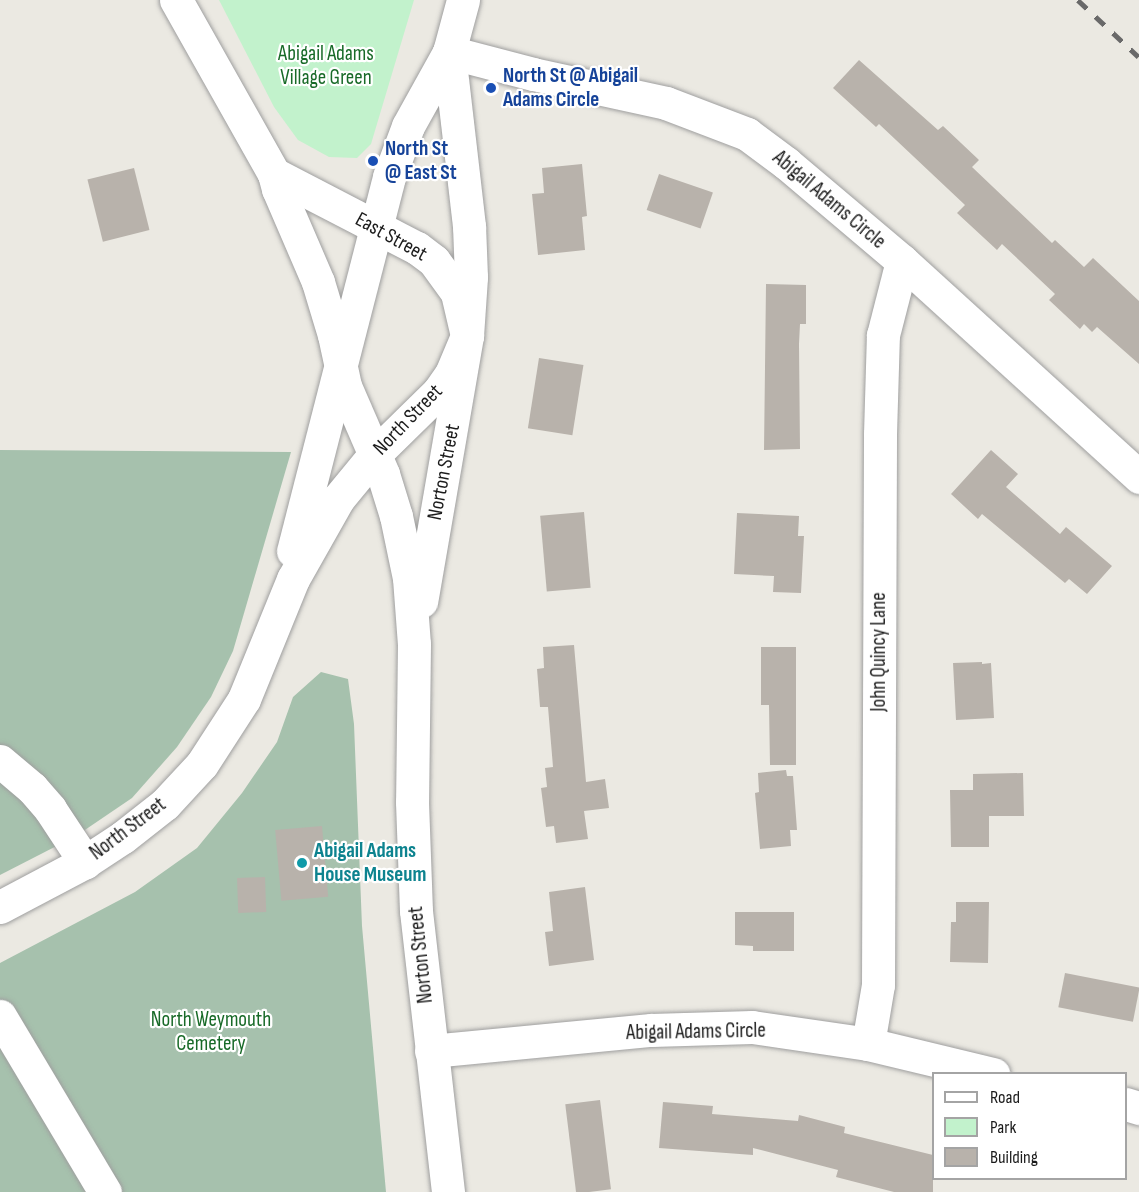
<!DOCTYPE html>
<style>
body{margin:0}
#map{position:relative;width:1139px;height:1192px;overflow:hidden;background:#ebe9e2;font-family:"Sofia Sans Condensed",sans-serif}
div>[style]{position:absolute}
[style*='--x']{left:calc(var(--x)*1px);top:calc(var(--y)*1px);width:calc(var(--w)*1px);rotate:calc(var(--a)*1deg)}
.cemetery>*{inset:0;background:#a6c1ad}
.park>*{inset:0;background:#c2f2cc}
.building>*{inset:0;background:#b8b2ab;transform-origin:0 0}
.roads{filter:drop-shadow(0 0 2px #9f9f9f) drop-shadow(0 0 2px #9f9f9f)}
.minor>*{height:33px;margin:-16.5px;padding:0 16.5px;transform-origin:16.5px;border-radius:16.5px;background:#fff}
.rail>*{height:4.5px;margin-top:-2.25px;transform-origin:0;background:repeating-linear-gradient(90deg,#696969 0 12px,transparent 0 24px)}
.dots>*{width:16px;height:16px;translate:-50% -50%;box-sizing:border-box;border:3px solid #fff;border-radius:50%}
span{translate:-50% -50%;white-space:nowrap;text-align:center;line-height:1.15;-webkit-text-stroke:4.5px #fff;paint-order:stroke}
.park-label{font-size:21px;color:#186a28}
.transit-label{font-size:21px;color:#164399;font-weight:700}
.left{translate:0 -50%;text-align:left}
.street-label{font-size:21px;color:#1b1b1b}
.culture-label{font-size:21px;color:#0d838f;font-weight:700}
.legend{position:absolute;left:932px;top:1072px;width:195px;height:108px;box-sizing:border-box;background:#fff;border:2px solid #a4a4a4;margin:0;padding:8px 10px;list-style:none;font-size:18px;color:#1b1b1b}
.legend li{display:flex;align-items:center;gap:12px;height:30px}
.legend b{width:30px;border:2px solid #a4a4a4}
</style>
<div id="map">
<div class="cemetery">
<div style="clip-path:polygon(0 450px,291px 452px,233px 651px,211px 697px,177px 747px,132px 798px,76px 836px,0 875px)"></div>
<div style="clip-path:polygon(321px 672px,348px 679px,354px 724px,362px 926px,386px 1192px,0 1192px,0 963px,135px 892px,197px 848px,242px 793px,277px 742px,293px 697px)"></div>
</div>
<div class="park">
<div style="clip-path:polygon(219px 0,414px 0,371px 144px,357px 158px,329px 157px,298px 140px,274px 107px)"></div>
</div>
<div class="building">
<div style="clip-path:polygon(859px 60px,938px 130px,943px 126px,979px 160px,972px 167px,1052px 243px,1055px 240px,1084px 267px,1093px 258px,1139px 301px,1139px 364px,1097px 327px,1092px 332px,1084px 324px,1080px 329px,1049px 300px,1055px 294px,1002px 244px,997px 250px,957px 213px,965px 205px,879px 124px,876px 127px,833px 88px)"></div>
<div style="clip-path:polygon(582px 164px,587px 216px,582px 217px,585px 250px,538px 255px,532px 194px,544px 193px,542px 168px)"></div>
<div style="left:134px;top:168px;width:64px;height:48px;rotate:76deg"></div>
<div style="left:659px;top:174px;width:57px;height:38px;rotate:19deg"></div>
<div style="clip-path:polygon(766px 284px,806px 285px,806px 324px,800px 324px,799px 344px,800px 449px,764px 450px)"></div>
<div style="left:539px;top:358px;width:45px;height:71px;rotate:9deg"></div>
<div style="clip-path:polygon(991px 450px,1018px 474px,1006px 487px,1060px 534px,1066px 527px,1112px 566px,1087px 594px,1069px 579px,1065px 583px,982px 514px,978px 519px,951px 494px)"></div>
<div style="left:584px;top:512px;width:76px;height:44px;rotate:85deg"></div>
<div style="clip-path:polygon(737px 513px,799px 516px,798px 536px,804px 536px,801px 593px,773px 592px,774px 576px,734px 574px)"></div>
<div style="clip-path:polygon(574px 645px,586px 782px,605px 779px,609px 808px,584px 811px,588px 839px,556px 843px,554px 826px,546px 827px,541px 788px,547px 787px,545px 768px,553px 767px,548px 707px,540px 707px,537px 669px,544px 668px,543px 647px)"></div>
<div style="clip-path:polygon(761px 647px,796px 647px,796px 765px,770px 765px,769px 705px,761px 705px)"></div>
<div style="clip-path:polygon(982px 662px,982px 664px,991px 663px,994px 718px,956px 720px,953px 663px)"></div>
<div style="clip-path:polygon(786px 770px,787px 776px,793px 776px,797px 830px,790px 830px,791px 846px,760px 849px,755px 793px,759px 792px,758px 773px)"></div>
<div style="clip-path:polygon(1023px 773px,1024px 816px,989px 816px,989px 847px,951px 847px,950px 790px,973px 790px,973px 774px)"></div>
<div style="left:322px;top:826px;width:71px;height:47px;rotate:85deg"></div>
<div style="left:265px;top:877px;width:35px;height:28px;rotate:88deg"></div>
<div style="clip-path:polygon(585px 887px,594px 960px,549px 966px,545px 932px,553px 931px,549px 892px)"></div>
<div style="clip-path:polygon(956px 902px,989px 902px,988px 963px,950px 962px,951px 922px,956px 922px)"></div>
<div style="clip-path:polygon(735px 912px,794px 912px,794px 951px,753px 951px,753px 946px,735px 945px)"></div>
<div style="left:1065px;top:973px;width:76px;height:35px;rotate:11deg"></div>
<div style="left:600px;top:1100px;width:90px;height:35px;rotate:83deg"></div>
<div style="clip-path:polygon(663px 1102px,713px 1106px,712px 1114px,798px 1121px,799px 1115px,845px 1127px,844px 1133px,933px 1155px,933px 1192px,894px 1192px,836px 1177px,838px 1170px,753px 1148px,753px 1155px,659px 1148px)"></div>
</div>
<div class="roads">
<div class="minor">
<div style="--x:176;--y:0;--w:200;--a:60.6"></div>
<div style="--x:274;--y:174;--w:16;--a:75"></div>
<div style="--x:278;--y:189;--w:101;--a:66.7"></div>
<div style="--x:318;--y:282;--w:55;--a:73.2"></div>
<div style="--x:334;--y:335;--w:52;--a:77.8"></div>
<div style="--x:345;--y:386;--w:96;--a:66.6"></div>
<div style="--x:383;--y:474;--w:44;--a:72.8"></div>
<div style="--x:396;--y:516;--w:63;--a:78.2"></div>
<div style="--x:409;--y:578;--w:66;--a:85.7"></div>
<div style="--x:414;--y:644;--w:158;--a:90.7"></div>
<div style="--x:412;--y:802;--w:109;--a:87.9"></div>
<div style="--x:416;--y:911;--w:283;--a:83.5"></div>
<div style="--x:449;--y:52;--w:87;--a:14.7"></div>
<div style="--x:533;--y:74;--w:136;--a:12.3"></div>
<div style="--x:666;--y:103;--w:87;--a:20.9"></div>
<div style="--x:747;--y:134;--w:49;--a:36.6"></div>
<div style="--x:786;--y:163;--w:152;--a:40.2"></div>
<div style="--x:902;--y:261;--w:321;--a:42.3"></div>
<div style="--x:274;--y:174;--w:161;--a:27.4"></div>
<div style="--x:417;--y:248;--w:21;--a:37"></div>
<div style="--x:434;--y:261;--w:39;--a:54"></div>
<div style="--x:457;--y:293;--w:44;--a:76.9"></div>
<div style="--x:467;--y:336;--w:269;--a:99.8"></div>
<div style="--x:293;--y:551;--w:386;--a:-75.6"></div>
<div style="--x:389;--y:177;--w:54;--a:-69.6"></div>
<div style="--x:408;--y:126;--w:85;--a:-61"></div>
<div style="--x:449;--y:52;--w:54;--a:-74.9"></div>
<div style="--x:0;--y:761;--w:42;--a:40.2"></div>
<div style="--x:32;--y:788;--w:28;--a:49"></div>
<div style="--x:50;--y:809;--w:64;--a:56.6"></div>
<div style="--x:0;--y:907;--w:96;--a:-27.9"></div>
<div style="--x:85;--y:862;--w:45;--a:-33.3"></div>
<div style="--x:123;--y:837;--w:53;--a:-38.2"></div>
<div style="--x:165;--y:804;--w:54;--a:-47.2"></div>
<div style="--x:202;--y:764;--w:77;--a:-57.1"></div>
<div style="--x:244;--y:699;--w:130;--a:-67.8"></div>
<div style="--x:293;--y:579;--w:92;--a:-60.6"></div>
<div style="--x:338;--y:499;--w:58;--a:-50.6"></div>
<div style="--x:375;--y:454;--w:90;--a:-44.5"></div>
<div style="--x:439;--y:391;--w:21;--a:-55"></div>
<div style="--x:451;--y:374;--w:41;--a:-67.2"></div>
<div style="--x:467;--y:336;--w:59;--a:-86.1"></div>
<div style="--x:471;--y:277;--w:51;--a:-92.2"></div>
<div style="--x:469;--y:226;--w:175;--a:-96.6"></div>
<div style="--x:0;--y:1016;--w:205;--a:59.2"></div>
<div style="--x:868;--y:1044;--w:60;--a:-80.4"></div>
<div style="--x:878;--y:985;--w:551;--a:-89.79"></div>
<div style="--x:880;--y:434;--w:99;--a:-88.3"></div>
<div style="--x:883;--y:335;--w:76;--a:-75.6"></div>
<div style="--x:431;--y:1051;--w:221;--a:-5.5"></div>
<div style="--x:651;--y:1030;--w:101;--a:-1.7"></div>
<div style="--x:752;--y:1027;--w:117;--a:8.3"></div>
<div style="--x:868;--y:1044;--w:129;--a:13.5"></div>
<div style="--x:1126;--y:1104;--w:14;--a:17"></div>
</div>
</div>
<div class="rail">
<div style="--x:1078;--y:0;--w:83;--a:43.1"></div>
</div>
<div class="dots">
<div style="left:491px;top:88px;background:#1a4fb4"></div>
<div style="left:373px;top:161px;background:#1a4fb4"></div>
<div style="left:302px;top:863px;background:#0f9aa8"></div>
</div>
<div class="park-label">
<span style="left:326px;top:66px">Abigail Adams<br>Village Green</span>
<span style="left:211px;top:1032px">North Weymouth<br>Cemetery</span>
</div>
<div class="transit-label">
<span class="left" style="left:503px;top:88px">North St @ Abigail<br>Adams Circle</span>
<span class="left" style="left:385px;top:161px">North St<br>@ East St</span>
</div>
<div class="street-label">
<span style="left:829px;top:200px;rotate:40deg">Abigail Adams Circle</span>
<span style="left:391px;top:237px;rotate:29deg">East Street</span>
<span style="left:408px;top:420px;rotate:-46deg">North Street</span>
<span style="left:444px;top:472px;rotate:-79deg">Norton Street</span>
<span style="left:879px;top:652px;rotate:-90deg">John Quincy Lane</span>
<span style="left:128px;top:829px;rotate:-37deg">North Street</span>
<span style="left:421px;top:955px;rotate:-96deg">Norton Street</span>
<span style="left:696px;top:1032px;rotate:-1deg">Abigail Adams Circle</span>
</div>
<div class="culture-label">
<span class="left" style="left:314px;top:863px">Abigail Adams<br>House Museum</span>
</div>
<ul class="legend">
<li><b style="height:8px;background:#fff"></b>Road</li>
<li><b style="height:16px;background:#c2f2cc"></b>Park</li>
<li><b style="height:16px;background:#b8b2ab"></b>Building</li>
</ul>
</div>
